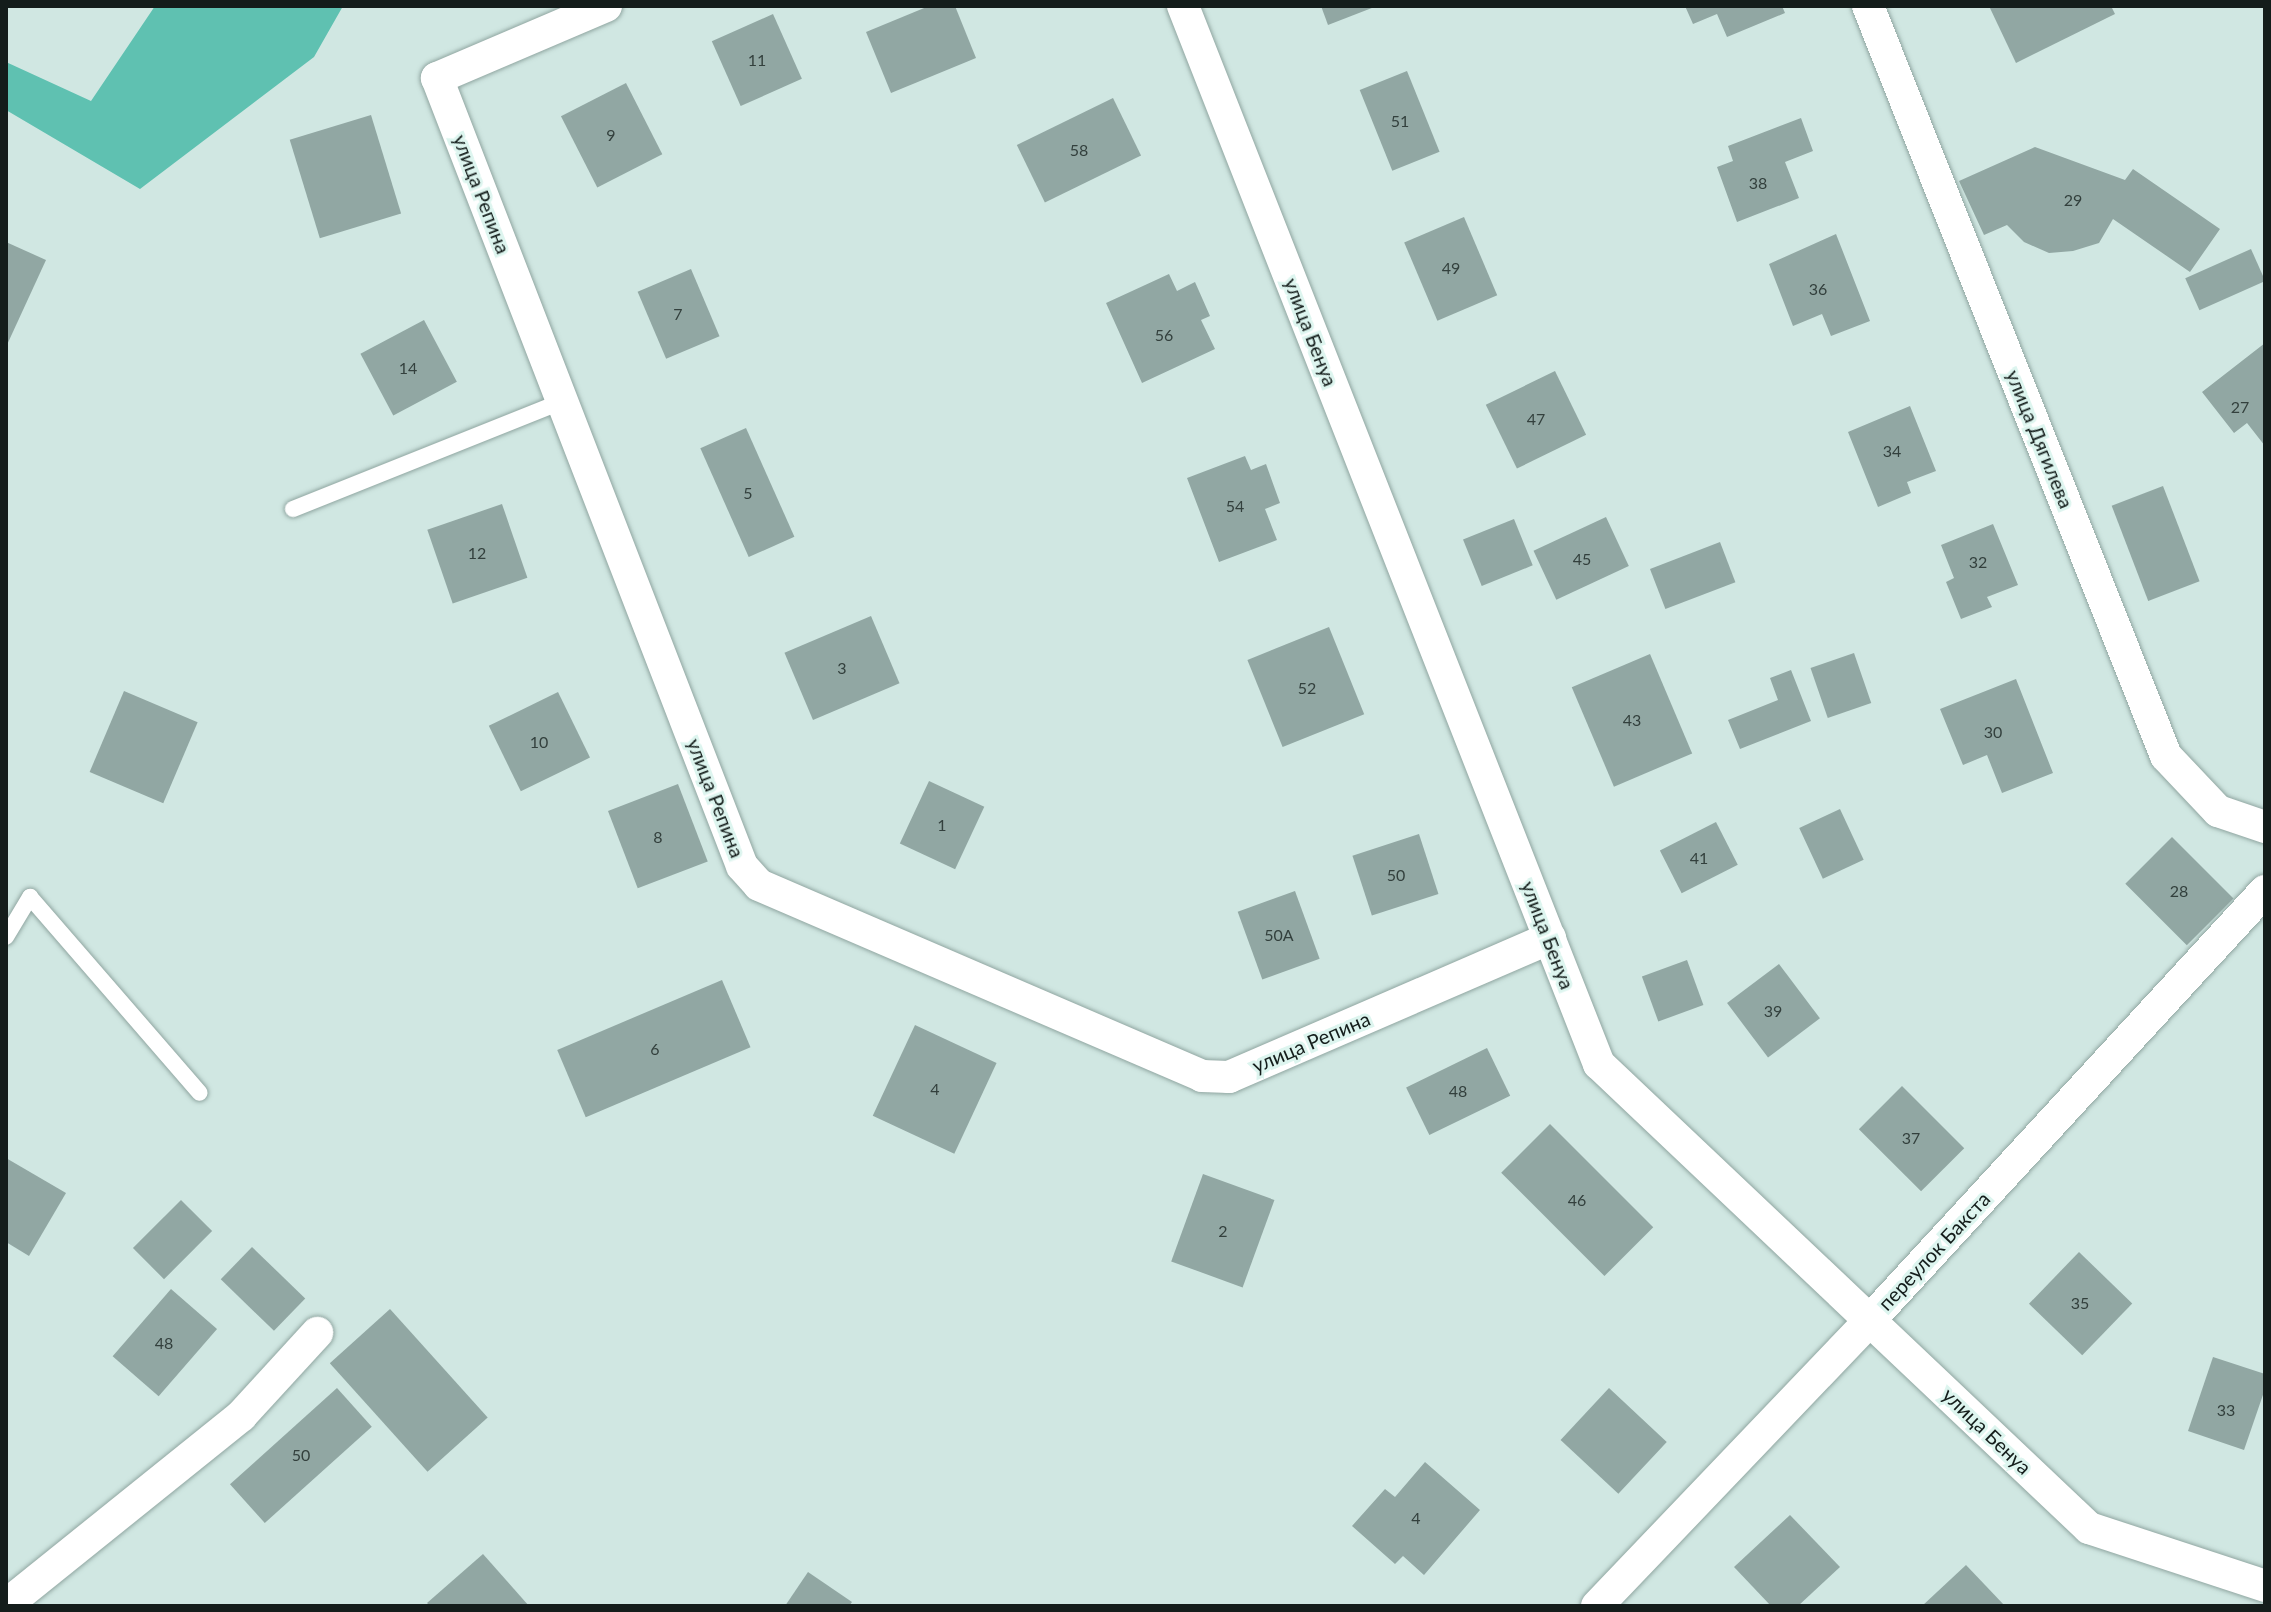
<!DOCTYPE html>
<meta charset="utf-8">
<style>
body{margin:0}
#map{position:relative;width:2271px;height:1612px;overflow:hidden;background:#d0e7e2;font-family:Lato,sans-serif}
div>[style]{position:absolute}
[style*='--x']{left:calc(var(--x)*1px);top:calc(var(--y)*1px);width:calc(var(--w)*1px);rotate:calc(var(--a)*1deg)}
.forest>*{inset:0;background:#5fc1b1}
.building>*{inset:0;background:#91a7a3;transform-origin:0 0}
.roads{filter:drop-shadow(0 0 2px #90a6a1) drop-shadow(0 0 2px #90a6a1)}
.lane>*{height:16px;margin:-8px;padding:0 8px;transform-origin:8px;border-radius:8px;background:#fff}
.street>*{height:32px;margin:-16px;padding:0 16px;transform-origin:16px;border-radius:16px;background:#fff}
span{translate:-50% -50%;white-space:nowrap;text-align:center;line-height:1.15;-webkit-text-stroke:6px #ddf5ef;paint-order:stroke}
.number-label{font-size:16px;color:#33403d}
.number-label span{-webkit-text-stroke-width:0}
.street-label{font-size:20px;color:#141d1b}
.frame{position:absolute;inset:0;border:8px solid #141d1b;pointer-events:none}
</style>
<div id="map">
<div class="forest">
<div style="clip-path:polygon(155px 6px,343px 6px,314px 57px,140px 189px,6px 110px,6px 62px,91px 101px)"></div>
</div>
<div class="building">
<div style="clip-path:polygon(929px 6px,955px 6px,976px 58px,891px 93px,866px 32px)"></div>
<div style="clip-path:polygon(1321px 6px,1377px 6px,1328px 25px)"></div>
<div style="clip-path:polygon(1685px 6px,1782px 6px,1785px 13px,1727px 37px,1717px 14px,1693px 24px)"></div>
<div style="clip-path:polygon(1989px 6px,2111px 6px,2115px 14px,2016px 63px)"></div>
<div style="left:773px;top:14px;width:71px;height:67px;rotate:66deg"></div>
<div style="left:1407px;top:71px;width:87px;height:51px;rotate:68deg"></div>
<div style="left:626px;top:83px;width:80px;height:73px;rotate:63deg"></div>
<div style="left:1113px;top:98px;width:64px;height:107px;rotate:64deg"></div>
<div style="left:371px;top:115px;width:103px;height:85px;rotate:73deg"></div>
<div style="clip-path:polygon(1801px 118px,1813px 151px,1785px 162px,1799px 198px,1737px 222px,1717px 167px,1733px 161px,1728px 146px)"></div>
<div style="clip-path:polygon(2035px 147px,2125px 180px,2133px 169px,2220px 229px,2190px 272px,2113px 219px,2099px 243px,2073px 251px,2049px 253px,2024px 242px,2007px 225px,1984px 235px,1959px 181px)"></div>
<div style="left:1464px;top:217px;width:85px;height:65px;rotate:67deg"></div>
<div style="clip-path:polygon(1836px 234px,1870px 321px,1831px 336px,1822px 314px,1793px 326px,1769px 264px)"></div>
<div style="clip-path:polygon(6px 242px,46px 260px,6px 347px)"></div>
<div style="left:2251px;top:249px;width:35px;height:72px;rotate:66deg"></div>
<div style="left:691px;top:269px;width:73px;height:58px;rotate:67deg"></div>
<div style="clip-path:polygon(1169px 274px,1177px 291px,1195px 282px,1210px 316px,1201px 320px,1215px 349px,1142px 383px,1106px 303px)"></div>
<div style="left:424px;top:320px;width:70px;height:72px;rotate:62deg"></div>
<div style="clip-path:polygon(2265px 343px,2265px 446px,2247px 423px,2234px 433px,2202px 392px)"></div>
<div style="left:1555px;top:371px;width:71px;height:77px;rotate:64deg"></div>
<div style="clip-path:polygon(1910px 406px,1936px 471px,1907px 482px,1911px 493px,1878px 507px,1848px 432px)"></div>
<div style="left:746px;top:428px;width:119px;height:50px;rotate:66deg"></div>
<div style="clip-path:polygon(1245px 456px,1251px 470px,1266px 464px,1280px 503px,1265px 509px,1277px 540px,1219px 562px,1187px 478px)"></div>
<div style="left:2163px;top:486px;width:102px;height:55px;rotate:69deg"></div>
<div style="left:502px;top:504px;width:78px;height:79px;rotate:71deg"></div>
<div style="left:1606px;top:517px;width:54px;height:80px;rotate:65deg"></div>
<div style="left:1514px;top:519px;width:50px;height:55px;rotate:68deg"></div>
<div style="clip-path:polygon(1993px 524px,2018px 585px,1987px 597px,1992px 607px,1961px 619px,1946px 582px,1954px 578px,1941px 545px)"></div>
<div style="left:1720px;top:542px;width:43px;height:75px;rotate:69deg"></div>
<div style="left:871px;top:616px;width:73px;height:94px;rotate:67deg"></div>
<div style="left:1329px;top:627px;width:94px;height:88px;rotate:68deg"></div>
<div style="left:1854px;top:653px;width:53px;height:46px;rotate:71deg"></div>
<div style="left:1650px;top:654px;width:108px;height:85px;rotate:67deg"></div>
<div style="clip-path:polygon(1791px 670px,1811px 721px,1740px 749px,1728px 720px,1778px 700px,1770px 678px)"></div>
<div style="clip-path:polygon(2016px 679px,2053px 773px,2002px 793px,1987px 755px,1963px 765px,1940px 709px)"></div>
<div style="left:124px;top:691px;width:80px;height:88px;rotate:23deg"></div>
<div style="left:558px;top:692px;width:73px;height:77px;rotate:64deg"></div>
<div style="left:929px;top:781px;width:61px;height:69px;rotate:25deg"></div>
<div style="left:678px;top:784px;width:83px;height:75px;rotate:69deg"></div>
<div style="left:1840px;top:809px;width:56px;height:45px;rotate:65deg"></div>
<div style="left:1716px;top:822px;width:48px;height:63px;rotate:63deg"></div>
<div style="left:1419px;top:834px;width:63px;height:70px;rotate:72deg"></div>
<div style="left:2172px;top:837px;width:87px;height:66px;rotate:45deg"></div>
<div style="left:1295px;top:891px;width:72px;height:61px;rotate:70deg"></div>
<div style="left:1687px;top:960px;width:48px;height:48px;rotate:70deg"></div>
<div style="left:1779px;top:964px;width:68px;height:65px;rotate:53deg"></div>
<div style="left:722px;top:980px;width:73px;height:179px;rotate:67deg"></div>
<div style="left:915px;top:1025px;width:90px;height:100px;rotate:25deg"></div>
<div style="left:1487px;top:1048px;width:53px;height:90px;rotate:64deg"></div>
<div style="left:1902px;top:1086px;width:88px;height:61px;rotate:45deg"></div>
<div style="left:1550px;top:1124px;width:146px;height:69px;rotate:45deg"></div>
<div style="clip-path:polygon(6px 1158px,66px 1193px,29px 1256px,6px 1242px)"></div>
<div style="left:1203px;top:1174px;width:76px;height:93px;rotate:20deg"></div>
<div style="left:181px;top:1200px;width:44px;height:68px;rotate:45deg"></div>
<div style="left:252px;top:1247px;width:74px;height:45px;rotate:44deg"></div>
<div style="left:2079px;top:1252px;width:74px;height:72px;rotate:44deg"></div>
<div style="left:171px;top:1289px;width:61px;height:89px;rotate:41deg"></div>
<div style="left:390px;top:1309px;width:146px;height:81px;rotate:48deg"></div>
<div style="clip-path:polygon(2213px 1357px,2265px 1374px,2265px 1389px,2244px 1450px,2188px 1431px)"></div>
<div style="left:337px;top:1388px;width:52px;height:144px;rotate:48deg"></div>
<div style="left:1609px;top:1388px;width:79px;height:71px;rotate:43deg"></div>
<div style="clip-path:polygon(1425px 1462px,1480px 1510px,1424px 1575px,1403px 1556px,1395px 1564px,1352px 1526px,1385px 1489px,1395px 1497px)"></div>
<div style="clip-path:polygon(1790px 1515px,1840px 1567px,1798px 1606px,1771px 1606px,1734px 1567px)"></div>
<div style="clip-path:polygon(483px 1554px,529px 1606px,430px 1606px,427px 1603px)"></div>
<div style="clip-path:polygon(1966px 1565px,2005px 1606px,1922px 1606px)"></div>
<div style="clip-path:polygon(808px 1572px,852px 1602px,849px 1606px,785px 1606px)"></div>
</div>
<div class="roads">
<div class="lane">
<div style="--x:293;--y:509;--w:291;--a:-21.8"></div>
<div style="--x:6;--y:937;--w:47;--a:-59"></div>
<div style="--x:30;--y:897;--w:259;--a:49.1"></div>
</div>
<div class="street">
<div style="--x:606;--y:6;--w:184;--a:156.9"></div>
<div style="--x:437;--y:78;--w:845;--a:68.84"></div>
<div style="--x:742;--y:866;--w:25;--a:48"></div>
<div style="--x:759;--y:885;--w:482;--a:23.3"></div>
<div style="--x:1202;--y:1076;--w:27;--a:2"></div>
<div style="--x:1229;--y:1077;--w:350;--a:-23.4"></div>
<div style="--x:1183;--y:6;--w:1137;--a:68.54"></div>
<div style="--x:1599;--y:1064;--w:675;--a:43.44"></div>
<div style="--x:2089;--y:1528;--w:185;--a:18.2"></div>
<div style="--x:1868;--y:6;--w:807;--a:68.33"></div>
<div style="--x:2166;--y:756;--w:76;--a:46.6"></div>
<div style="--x:2218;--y:811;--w:50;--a:18.8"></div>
<div style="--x:6;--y:1605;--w:302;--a:-38.8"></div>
<div style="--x:241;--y:1416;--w:113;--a:-47.5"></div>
<div style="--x:1597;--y:1606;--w:397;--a:-46.3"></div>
<div style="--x:1871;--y:1319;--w:582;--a:-47.37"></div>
</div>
</div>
<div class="number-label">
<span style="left:757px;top:60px">11</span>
<span style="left:1400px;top:121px">51</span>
<span style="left:611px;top:135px">9</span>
<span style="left:1079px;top:150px">58</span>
<span style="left:1758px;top:183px">38</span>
<span style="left:2073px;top:200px">29</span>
<span style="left:1451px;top:268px">49</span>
<span style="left:1818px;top:289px">36</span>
<span style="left:678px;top:314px">7</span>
<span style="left:1164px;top:335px">56</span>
<span style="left:408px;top:368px">14</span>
<span style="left:2240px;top:407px">27</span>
<span style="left:1536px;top:419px">47</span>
<span style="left:1892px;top:451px">34</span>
<span style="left:748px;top:493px">5</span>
<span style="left:1235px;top:506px">54</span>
<span style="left:477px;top:553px">12</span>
<span style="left:1582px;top:559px">45</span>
<span style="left:1978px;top:562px">32</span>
<span style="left:842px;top:668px">3</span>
<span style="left:1307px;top:688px">52</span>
<span style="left:1632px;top:720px">43</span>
<span style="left:1993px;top:732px">30</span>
<span style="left:539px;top:742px">10</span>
<span style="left:942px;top:825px">1</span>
<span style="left:658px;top:837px">8</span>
<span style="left:1699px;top:858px">41</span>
<span style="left:1396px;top:875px">50</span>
<span style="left:2179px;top:891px">28</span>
<span style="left:1279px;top:935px">50А</span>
<span style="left:1773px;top:1011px">39</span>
<span style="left:655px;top:1049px">6</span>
<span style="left:935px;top:1089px">4</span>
<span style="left:1458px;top:1091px">48</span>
<span style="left:1911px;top:1138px">37</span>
<span style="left:1577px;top:1200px">46</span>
<span style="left:1223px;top:1231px">2</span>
<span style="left:2080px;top:1303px">35</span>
<span style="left:164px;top:1343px">48</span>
<span style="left:2226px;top:1410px">33</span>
<span style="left:301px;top:1455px">50</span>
<span style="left:1416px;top:1518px">4</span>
</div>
<div class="street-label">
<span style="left:482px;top:194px;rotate:69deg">улица Репина</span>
<span style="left:1311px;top:332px;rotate:69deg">улица Бенуа</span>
<span style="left:2040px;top:439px;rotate:68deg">улица Дягилева</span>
<span style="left:716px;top:798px;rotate:69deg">улица Репина</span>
<span style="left:1548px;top:935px;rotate:69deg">улица Бенуа</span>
<span style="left:1311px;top:1042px;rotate:-23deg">улица Репина</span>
<span style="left:1934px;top:1251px;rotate:-47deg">переулок Бакста</span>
<span style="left:1987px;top:1431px;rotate:44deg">улица Бенуа</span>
</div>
<div class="frame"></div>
</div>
